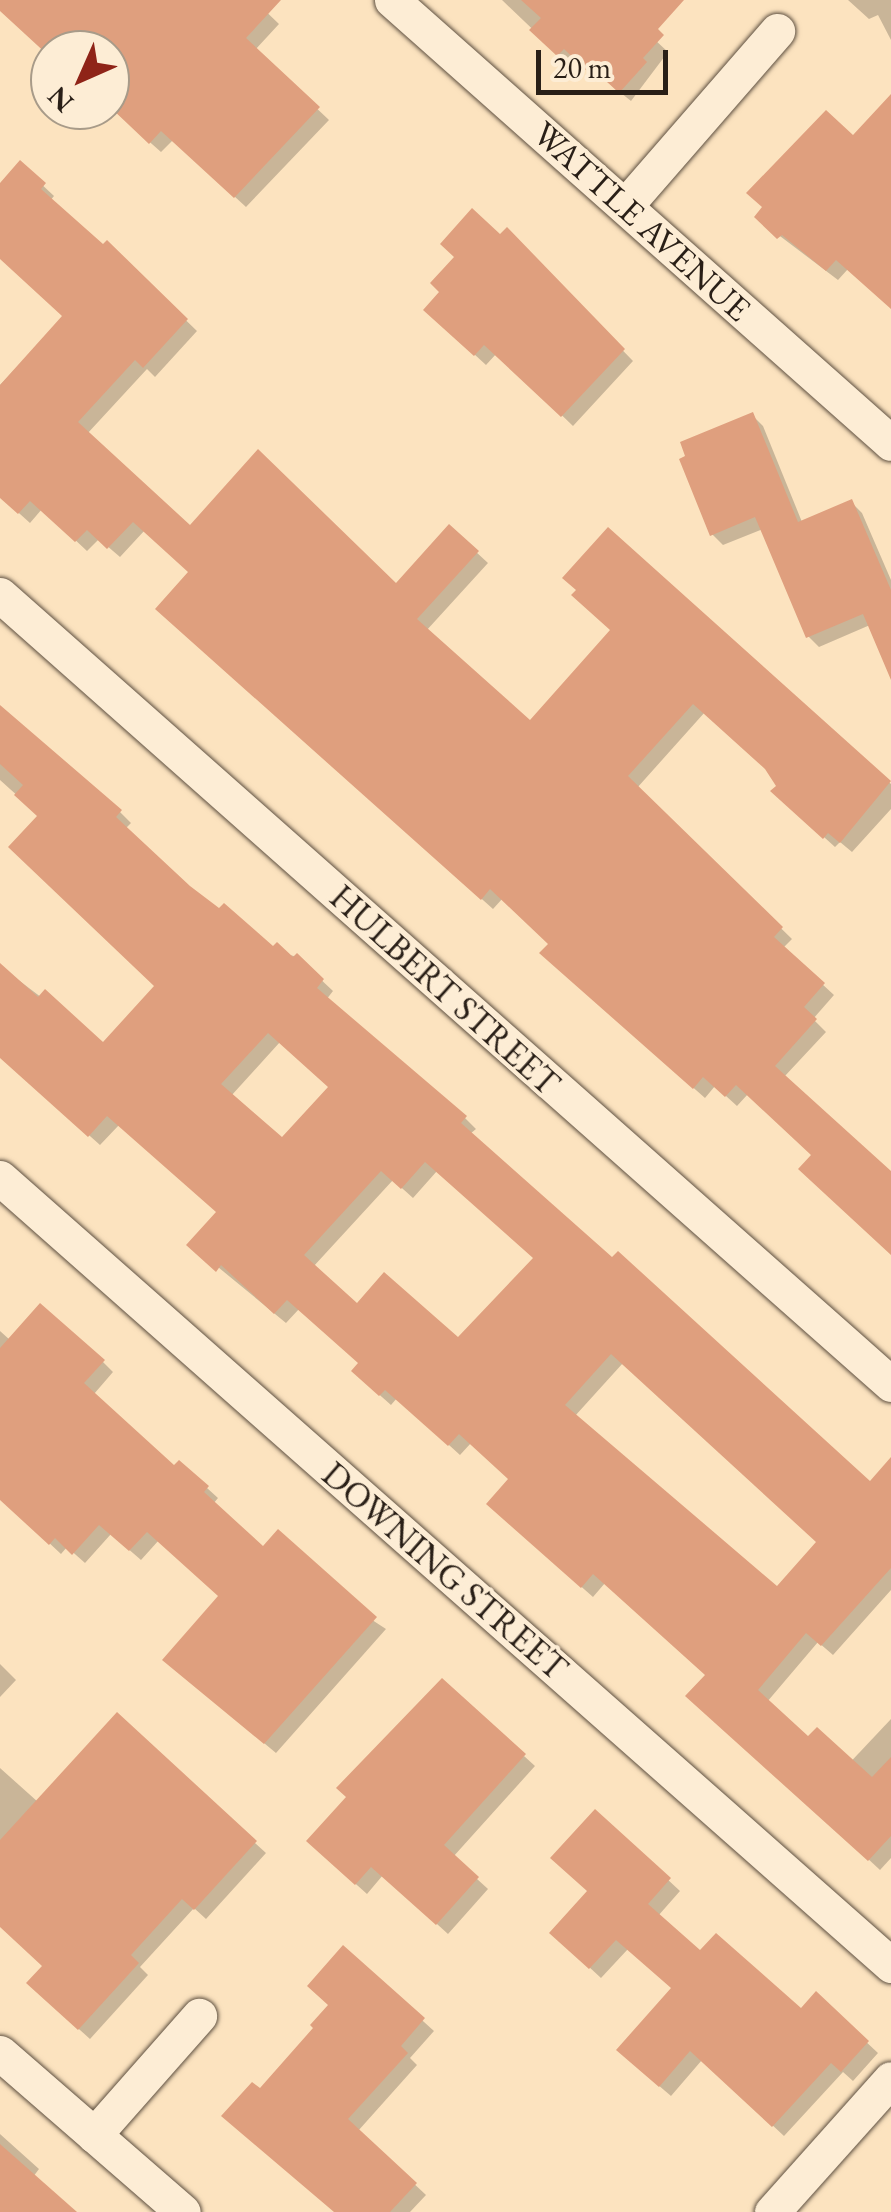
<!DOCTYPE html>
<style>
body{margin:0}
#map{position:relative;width:891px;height:2212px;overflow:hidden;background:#fce3bf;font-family:"EB Garamond",serif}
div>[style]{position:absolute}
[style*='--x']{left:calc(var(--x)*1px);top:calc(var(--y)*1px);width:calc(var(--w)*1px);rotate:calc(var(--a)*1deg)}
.shadow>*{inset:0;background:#0003}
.building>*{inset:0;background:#df9f7e}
.roads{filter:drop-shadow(0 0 2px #5e5041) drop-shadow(0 0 2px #5e5041)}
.minor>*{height:35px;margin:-17.5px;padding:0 17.5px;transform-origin:17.5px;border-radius:17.5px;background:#fdedd5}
span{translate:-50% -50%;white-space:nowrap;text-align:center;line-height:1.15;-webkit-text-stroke:8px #fdedd5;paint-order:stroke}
.street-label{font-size:35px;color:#291f17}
.north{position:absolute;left:30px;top:30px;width:100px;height:100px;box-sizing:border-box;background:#fdedd5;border:2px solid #a89b89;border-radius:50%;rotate:225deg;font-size:28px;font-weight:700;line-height:40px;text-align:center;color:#291f17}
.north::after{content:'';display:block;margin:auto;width:35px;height:45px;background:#8f2418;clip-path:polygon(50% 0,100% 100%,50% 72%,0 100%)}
.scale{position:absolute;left:536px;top:50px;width:132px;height:45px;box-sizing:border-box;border:5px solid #291f17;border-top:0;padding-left:12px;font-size:30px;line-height:35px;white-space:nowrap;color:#291f17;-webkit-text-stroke:8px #fdedd5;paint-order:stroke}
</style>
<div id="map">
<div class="shadow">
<div style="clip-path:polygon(24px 0,254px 0,279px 24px,255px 50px,329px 120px,246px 207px,173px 140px,161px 152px,110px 107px,110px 50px,50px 53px)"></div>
<div style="clip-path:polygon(502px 0,612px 0,668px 52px,631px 101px,576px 57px,569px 64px)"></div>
<div style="clip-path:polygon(848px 0,891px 0,891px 40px,878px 15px,869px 19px)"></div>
<div style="clip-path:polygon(891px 98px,891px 307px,848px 269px,838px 280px,768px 227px)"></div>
<div style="clip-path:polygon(20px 164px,54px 196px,50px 201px,104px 248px,107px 244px,197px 331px,155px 377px,147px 369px,87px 434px,190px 528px,396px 586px,450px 528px,488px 563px,426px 631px,530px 723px,613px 631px,608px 531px,891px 784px,891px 809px,852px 852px,840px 842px,835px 847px,784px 801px,769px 770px,705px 712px,637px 788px,792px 939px,783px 948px,834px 995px,813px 1019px,826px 1032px,784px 1077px,891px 1174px,891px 1253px,814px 1155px,748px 1094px,737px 1106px,715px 1086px,705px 1098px,553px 964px,552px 944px,503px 898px,493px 909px,169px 619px,191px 572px,145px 530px,120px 557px,99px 539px,87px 551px,42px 509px,30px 523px,0 496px,0 385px,65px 316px,0 257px,0 184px)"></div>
<div style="clip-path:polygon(507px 231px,633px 361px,573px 426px,497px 353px,486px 365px,437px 320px)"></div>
<div style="clip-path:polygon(752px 415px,763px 426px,802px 522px,851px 502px,862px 513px,891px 580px,891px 674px,870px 625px,819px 647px,808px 636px,763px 529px,723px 545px,712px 534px)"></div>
<div style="clip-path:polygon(evenodd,0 706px,120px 812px,131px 823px,125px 829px,188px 888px,273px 950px,297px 957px,333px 991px,326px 1000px,465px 1118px,476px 1129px,470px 1134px,870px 1485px,891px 1481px,891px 1590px,833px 1655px,818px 1642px,767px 1702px,708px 1675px,605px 1583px,593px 1597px,500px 1515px,511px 1479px,471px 1443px,460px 1455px,397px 1398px,391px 1405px,365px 1382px,361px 1364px,299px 1309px,286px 1323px,190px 1244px,219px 1212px,119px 1125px,100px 1145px,0 1056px,0 966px,104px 1045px,157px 986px,40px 816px,0 780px,0 706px,280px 1042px,331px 1087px,283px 1141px,231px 1096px,280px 1042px,0 706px,437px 1171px,535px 1259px,459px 1341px,357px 1306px,313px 1267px,393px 1180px,413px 1198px,437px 1171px,0 706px,623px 1363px,819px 1543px,777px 1590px,575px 1416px,623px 1363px)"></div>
<div style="clip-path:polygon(0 1331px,10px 1340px,103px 1362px,113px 1372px,94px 1394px,174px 1469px,207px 1488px,218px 1498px,213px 1504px,263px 1549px,386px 1629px,276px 1753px,176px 1670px,221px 1596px,159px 1540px,141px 1560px,111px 1534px,85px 1563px,67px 1547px,61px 1554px,0 1497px)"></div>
<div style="clip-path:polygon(0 1664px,16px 1680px,0 1697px)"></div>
<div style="clip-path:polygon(891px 1719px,891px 1858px,880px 1870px,810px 1805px)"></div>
<div style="clip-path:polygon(524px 1756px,535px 1766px,453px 1857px,488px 1889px,448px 1934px,383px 1875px,367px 1894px,320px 1852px)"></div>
<div style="clip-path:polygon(0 1768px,38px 1802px,255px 1843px,266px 1853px,206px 1919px,194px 1908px,140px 1967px,148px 1975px,90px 2039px,40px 1994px,45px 1966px,0 1924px)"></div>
<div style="clip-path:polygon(595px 1812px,680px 1891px,658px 1916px,700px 1954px,801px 2011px,816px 1995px,878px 2053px,853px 2081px,843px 2072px,784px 2136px,702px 2060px,671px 2096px,630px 2061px,674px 1989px,628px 1949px,601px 1978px,563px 1943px,590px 1891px)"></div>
<div style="clip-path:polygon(343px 1949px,434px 2031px,410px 2058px,417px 2065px,358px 2131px,426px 2195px,410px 2212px,337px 2212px,225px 2116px,260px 2091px,317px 2029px,331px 2005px)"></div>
<div style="clip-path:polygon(0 2134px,39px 2169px,33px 2177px,67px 2212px,0 2212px)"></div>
</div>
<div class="building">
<div style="clip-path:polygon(0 0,281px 0,246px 38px,320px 107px,234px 198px,161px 131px,149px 144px,110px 107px,110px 50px,50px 50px,50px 57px,0 11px)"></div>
<div style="clip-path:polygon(521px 0,684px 0,658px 29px,664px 35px,643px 58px,647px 62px,619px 93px,590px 66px,586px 70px,564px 49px,557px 56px,529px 30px,541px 18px)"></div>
<div style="clip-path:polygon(891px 94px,891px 309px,836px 260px,826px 271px,782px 235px,777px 239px,754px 217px,762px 207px,746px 193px,826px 110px,853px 135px)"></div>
<div style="clip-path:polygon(20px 160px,46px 183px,41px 189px,103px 244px,107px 240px,188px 319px,143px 368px,135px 360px,78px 422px,190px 525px,258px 449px,396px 583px,449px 524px,479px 551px,417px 619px,530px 720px,610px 630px,571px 595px,576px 590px,562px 578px,608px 527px,891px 781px,840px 843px,828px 833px,823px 839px,770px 791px,776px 786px,765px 769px,693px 704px,628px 776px,783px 927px,774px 937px,825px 983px,804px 1007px,817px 1019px,775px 1066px,891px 1171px,891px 1255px,798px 1169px,811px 1155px,736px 1085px,725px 1097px,703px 1077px,693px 1089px,539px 953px,548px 944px,490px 889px,481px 900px,155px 609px,188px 572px,133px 522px,107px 549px,87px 530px,75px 542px,30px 501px,18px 514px,0 498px,0 385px,62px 316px,0 259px,0 183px)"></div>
<div style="clip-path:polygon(472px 208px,500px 234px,507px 227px,625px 349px,561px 417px,484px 345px,474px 356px,423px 310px,439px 292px,430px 283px,454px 257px,440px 244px)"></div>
<div style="clip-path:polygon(753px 412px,798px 522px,852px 499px,891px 590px,891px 680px,863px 614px,806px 638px,755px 517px,710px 536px,679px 459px,685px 456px,680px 442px)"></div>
<div style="clip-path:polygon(evenodd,0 705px,122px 810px,116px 817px,190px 886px,219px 908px,224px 903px,273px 946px,277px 942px,293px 957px,297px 953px,324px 979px,317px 988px,467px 1116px,461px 1123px,612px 1257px,618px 1251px,870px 1481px,891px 1457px,891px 1568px,821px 1646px,806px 1633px,758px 1690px,808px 1736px,817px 1727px,872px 1777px,891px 1757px,891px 1836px,868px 1861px,685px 1696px,705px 1675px,593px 1574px,581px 1588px,486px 1504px,508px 1479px,459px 1434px,448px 1446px,385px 1390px,379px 1396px,351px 1371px,358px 1363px,287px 1300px,274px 1314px,221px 1265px,216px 1272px,186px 1245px,216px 1212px,107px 1116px,88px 1137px,0 1058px,0 963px,38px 997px,45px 989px,103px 1042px,154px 986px,8px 847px,37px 816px,14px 795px,23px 785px,0 764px,0 705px,268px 1033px,328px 1087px,282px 1137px,221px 1084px,268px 1033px,0 705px,425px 1162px,533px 1258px,458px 1337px,384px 1272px,357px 1303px,304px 1255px,381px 1171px,401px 1189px,425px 1162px,0 705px,611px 1354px,816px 1542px,777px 1586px,565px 1405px,611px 1354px)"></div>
<div style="clip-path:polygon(40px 1303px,105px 1360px,84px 1383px,174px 1465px,179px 1460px,209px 1486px,204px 1492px,263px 1546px,278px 1529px,377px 1617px,264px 1744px,162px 1660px,218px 1596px,147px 1532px,129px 1551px,99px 1525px,72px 1555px,55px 1538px,49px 1545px,0 1500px,0 1348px)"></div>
<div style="clip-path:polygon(442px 1678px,526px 1754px,444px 1845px,479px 1877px,436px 1925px,371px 1867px,355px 1885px,306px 1841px,346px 1797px,336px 1788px)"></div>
<div style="clip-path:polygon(117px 1712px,257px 1841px,194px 1910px,182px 1899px,131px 1955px,139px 1963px,78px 2030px,26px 1983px,42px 1966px,0 1927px,0 1840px)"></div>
<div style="clip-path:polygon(595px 1809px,671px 1878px,648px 1904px,700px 1950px,716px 1933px,801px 2008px,816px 1991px,869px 2041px,841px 2072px,831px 2063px,772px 2127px,690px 2051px,659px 2087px,616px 2050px,671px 1988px,616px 1940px,589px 1969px,549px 1933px,587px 1891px,550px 1858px)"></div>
<div style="clip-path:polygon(343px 1945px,425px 2018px,401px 2046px,408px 2053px,348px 2119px,417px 2183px,390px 2212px,334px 2212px,221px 2116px,252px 2082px,260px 2088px,313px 2028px,310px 2025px,328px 2005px,307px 1986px)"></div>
<div style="clip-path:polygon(0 2144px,77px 2212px,0 2212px)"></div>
</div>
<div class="roads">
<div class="minor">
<div style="--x:392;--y:0;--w:667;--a:41.6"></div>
<div style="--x:625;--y:206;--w:232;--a:-49"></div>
<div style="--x:0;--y:595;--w:1190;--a:41.53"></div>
<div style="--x:0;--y:1178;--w:1189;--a:41.45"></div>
<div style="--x:0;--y:2053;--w:242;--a:41"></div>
<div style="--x:94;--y:2135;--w:159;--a:-48.6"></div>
<div style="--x:772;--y:2212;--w:178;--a:-48.2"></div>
</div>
</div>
<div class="street-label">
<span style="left:642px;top:221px;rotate:42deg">WATTLE AVENUE</span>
<span style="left:445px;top:990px;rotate:42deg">HULBERT STREET</span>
<span style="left:445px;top:1571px;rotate:41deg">DOWNING STREET</span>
</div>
<div class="north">N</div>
<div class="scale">20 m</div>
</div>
